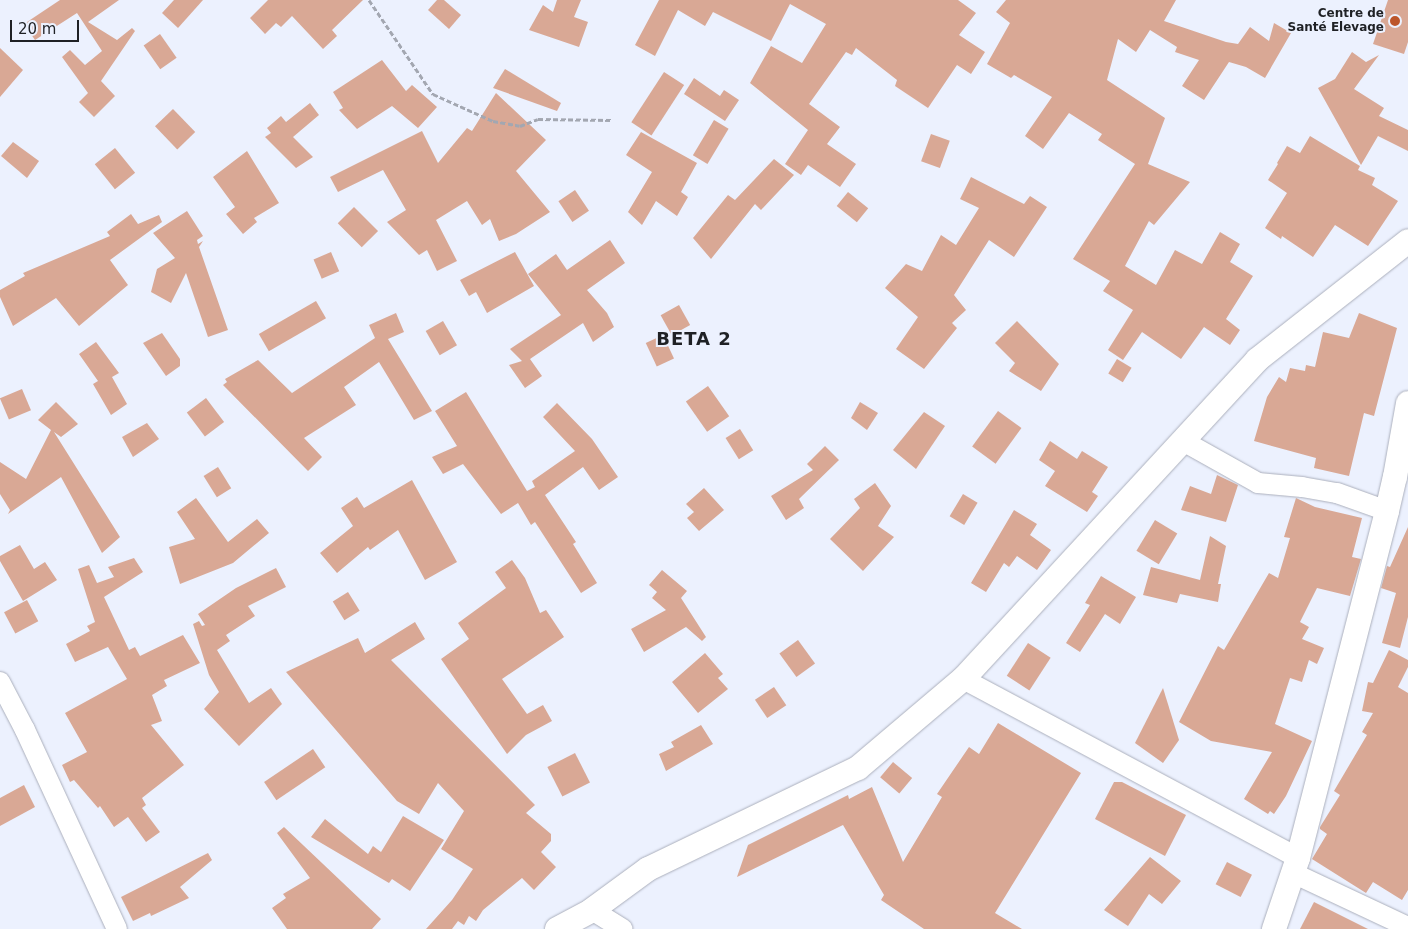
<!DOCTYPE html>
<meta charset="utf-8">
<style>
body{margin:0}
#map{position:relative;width:1408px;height:929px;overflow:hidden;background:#ecf1fe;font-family:"DejaVu Sans",sans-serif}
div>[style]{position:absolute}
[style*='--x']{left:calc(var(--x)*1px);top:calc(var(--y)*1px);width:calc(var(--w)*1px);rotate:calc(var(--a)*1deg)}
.building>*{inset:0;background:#d9a895;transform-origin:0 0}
.path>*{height:3px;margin-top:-1.5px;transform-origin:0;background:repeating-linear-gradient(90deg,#a3a7b1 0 5px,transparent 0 7.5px)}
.roads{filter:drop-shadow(0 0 1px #abafbc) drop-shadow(0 0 1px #abafbc)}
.minor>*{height:20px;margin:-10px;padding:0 10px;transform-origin:10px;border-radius:10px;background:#fff}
.tertiary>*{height:24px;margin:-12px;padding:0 12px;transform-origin:12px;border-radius:12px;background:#fff}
.dots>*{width:14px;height:14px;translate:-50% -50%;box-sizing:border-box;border:2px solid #ecf1fe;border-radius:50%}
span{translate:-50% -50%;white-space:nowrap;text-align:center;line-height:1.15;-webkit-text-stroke:4px #ecf1fe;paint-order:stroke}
.poi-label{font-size:12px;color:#1f2125;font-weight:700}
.right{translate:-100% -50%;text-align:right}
.district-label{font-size:18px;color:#1f2125;font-weight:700;letter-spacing:1px}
.scale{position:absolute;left:10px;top:20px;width:69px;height:22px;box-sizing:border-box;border:2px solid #1f2125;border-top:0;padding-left:6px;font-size:15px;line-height:18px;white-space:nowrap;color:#1f2125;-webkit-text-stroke:4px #ecf1fe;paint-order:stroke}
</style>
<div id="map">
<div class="building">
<div style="clip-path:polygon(60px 0,119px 0,88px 22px,117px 40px,132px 28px,135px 31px,101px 81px,115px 96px,94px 117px,79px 102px,88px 93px,62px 57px,70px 50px,85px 65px,102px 51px,77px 13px,35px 40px,24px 24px)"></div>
<div style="clip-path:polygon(174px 0,203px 0,178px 28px,162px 13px)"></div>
<div style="clip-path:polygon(268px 0,363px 0,332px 30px,337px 36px,323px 49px,292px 16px,281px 27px,276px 23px,265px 34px,250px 18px)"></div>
<div style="clip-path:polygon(437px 0,444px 0,461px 15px,449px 29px,428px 10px)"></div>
<div style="clip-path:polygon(557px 0,581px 0,574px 17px,588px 22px,579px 47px,529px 30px,543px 5px,553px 12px)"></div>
<div style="clip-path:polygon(659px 0,958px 0,976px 13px,959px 35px,985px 52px,971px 74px,957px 65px,928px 108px,895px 86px,897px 80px,856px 48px,852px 55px,846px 52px,809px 104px,840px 127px,827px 144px,856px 164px,840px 187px,808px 165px,801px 175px,785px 164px,808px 130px,750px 83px,771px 46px,802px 63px,826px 24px,790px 4px,771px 41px,713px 12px,705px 26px,678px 10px,655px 56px,635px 45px)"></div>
<div style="clip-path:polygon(1006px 0,1176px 0,1164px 21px,1226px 42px,1238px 44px,1250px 27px,1269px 41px,1274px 23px,1291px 33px,1265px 78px,1246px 67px,1229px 62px,1204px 100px,1182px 86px,1199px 60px,1175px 52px,1177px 47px,1150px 30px,1136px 52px,1118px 39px,1107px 80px,1165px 118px,1148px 164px,1190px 182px,1154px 225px,1149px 221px,1125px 266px,1156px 285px,1175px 250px,1202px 264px,1220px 232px,1240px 244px,1230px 262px,1253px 276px,1226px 319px,1240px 330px,1230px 345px,1204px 327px,1181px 359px,1142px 332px,1123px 360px,1108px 350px,1133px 310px,1103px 291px,1110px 281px,1073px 259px,1135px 164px,1098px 140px,1102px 134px,1069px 113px,1043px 149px,1025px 136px,1052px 97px,1014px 75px,1011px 78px,987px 64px,1010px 23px,996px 12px)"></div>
<div style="clip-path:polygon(1388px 0,1408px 0,1408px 42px,1404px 54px,1373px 44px)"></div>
<div style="left:160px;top:34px;width:29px;height:20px;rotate:55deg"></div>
<div style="clip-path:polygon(0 48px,23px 70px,0 97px)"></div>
<div style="clip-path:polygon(1352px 52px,1366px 62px,1379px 55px,1354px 89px,1384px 108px,1379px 116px,1408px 130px,1408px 151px,1378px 136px,1361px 165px,1318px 88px,1335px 79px)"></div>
<div style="clip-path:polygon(382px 60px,406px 91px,412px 85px,437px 107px,418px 128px,392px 106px,357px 129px,339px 110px,343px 108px,333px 92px)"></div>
<div style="clip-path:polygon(505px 69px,561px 103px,557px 111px,493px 88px)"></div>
<div style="left:664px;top:72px;width:24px;height:60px;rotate:33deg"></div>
<div style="clip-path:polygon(694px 78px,720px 96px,724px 90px,739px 100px,725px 121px,684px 94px)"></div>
<div style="clip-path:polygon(496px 93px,546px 140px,516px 171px,550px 212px,516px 234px,499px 241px,490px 219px,482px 225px,467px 201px,436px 220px,457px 261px,437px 271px,427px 250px,419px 255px,387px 222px,406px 210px,383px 170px,338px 192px,330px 177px,422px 131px,438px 163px,467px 128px,472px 131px)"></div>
<div style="clip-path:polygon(310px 103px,319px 115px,293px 137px,313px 157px,296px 168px,265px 137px,271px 133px,267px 128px,281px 116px,286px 122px)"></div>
<div style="left:173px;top:109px;width:32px;height:25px;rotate:46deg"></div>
<div style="left:714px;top:120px;width:17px;height:41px;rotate:31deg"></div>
<div style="clip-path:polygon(641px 132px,697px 163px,681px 192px,688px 197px,677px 216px,656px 201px,642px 225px,628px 212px,652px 172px,626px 155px)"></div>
<div style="left:931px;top:134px;width:20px;height:29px;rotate:20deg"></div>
<div style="clip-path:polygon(1310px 136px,1360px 166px,1358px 170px,1375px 178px,1372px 185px,1398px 201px,1368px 246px,1335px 225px,1313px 257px,1282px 236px,1281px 239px,1265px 228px,1287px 193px,1268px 180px,1278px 164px,1277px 163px,1287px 146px,1300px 153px)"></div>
<div style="clip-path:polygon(13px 142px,39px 161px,27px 178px,1px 156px)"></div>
<div style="left:115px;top:148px;width:32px;height:26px;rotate:51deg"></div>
<div style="clip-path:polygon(247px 151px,279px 203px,254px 218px,257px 222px,243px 234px,226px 214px,235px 207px,213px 177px)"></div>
<div style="clip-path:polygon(774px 159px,794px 175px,761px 210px,755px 204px,711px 259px,693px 238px,728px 195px,735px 200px)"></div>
<div style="clip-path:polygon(971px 177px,1024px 204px,1030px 196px,1047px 207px,1014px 257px,989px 240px,954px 295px,966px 310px,952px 323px,957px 328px,924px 369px,896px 349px,918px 317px,885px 288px,906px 264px,922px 271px,941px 235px,956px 245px,979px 208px,960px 199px)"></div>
<div style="left:575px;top:190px;width:25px;height:20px;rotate:56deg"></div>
<div style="left:848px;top:192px;width:26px;height:18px;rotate:39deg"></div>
<div style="left:354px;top:207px;width:34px;height:23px;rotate:45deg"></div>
<div style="clip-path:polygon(187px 211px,203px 236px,197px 240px,198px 244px,203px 241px,199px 247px,228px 330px,208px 337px,186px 273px,171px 303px,151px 292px,157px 269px,175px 258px,153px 233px)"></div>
<div style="clip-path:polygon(131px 214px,138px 224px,159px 215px,162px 222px,110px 260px,128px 285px,79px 326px,56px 298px,13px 326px,0 297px,0 290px,25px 276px,23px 273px,110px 236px,107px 232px)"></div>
<div style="clip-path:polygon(610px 240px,625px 263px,587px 290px,607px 313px,614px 327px,593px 342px,583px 323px,530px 359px,542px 376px,525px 388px,509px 365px,522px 361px,510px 349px,561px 315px,528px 274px,556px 254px,567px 270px)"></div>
<div style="left:331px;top:252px;width:21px;height:19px;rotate:67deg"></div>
<div style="clip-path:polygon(515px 252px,534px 286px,487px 313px,476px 292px,469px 296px,460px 280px)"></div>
<div style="left:316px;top:301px;width:20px;height:66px;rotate:60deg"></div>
<div style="left:679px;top:305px;width:23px;height:21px;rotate:61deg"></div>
<div style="clip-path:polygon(396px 313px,404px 332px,388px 339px,432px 411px,414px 420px,379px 362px,344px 387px,356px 405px,304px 438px,322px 457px,308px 471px,223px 385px,227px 382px,225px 379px,258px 360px,292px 393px,375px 338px,369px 325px)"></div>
<div style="clip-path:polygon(1359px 313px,1397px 328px,1374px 416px,1364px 413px,1349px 476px,1314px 468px,1316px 458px,1254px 441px,1267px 397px,1279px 377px,1286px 382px,1290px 368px,1305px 371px,1306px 365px,1315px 367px,1323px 332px,1349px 338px)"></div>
<div style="left:443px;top:321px;width:28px;height:20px;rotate:60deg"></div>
<div style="clip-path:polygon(1017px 321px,1059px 364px,1041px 391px,1009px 371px,1015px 363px,995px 343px)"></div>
<div style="clip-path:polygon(162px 333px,180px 359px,180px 366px,166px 376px,143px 343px)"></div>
<div style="left:663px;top:335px;width:26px;height:19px;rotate:65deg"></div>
<div style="clip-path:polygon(96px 342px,119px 373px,112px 377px,127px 404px,111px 415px,93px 384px,98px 381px,79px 354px)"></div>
<div style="left:1117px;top:359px;width:17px;height:17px;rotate:31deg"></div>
<div style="left:708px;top:386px;width:37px;height:27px;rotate:55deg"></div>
<div style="left:22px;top:389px;width:23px;height:24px;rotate:67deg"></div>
<div style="clip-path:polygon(466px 392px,527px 491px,535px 487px,532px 481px,575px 451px,543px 417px,557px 403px,592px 439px,618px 477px,599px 490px,583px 467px,545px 495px,576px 542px,573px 544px,597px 583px,581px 593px,535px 522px,531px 525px,518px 503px,501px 514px,463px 464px,443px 474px,432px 457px,457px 446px,435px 411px)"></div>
<div style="left:206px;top:398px;width:30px;height:24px;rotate:53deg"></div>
<div style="clip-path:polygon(56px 402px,78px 424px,61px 437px,54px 432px,120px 537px,102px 553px,61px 477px,8px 514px,10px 510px,0 494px,0 462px,26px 479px,51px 430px,38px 420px)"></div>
<div style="clip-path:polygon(860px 402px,878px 413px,867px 430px,851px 418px)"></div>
<div style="left:998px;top:411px;width:29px;height:44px;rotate:36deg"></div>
<div style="clip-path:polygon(924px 412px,945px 426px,916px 469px,893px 450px)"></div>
<div style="clip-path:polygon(147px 423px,159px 439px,133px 457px,122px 437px)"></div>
<div style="left:740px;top:429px;width:25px;height:17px;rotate:58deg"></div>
<div style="clip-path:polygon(1050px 441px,1077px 459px,1082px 451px,1108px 467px,1092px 492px,1098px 496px,1087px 512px,1045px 486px,1055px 471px,1039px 460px)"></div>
<div style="clip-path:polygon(825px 446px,839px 460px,799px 499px,804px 508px,786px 520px,771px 496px,813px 470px,807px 464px)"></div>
<div style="left:218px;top:467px;width:25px;height:17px;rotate:58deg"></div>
<div style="clip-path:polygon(1217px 475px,1238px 485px,1226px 522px,1181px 510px,1190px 486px,1211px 494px)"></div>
<div style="clip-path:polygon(412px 480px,457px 562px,425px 580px,398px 530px,370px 550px,368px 547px,337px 573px,320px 553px,353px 526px,341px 508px,357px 497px,364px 508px)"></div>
<div style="clip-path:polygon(875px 483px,891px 506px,878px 526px,894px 537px,863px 571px,830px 539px,860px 508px,854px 499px)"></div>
<div style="clip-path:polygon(704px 488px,724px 510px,699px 531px,687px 518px,694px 512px,686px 504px)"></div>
<div style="left:963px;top:494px;width:17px;height:26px;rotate:31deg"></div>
<div style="clip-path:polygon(196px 498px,228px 542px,257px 519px,269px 533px,233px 563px,180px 584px,169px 547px,195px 539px,177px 512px)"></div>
<div style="clip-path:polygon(1296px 498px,1315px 507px,1362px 518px,1352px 557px,1361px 559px,1350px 596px,1317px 588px,1300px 622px,1309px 627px,1302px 639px,1324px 648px,1317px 664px,1309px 660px,1302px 682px,1290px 678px,1275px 724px,1312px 741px,1286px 796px,1274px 814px,1270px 811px,1268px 814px,1244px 799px,1272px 752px,1211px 741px,1179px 722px,1218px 646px,1224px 650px,1269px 573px,1278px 578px,1290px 538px,1284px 537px)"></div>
<div style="clip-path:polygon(1014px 510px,1037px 524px,1030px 535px,1051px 550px,1037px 570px,1017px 556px,1009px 567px,1004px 563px,986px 592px,971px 583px)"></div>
<div style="left:1155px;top:520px;width:26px;height:36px;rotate:31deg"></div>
<div style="clip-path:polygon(1408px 527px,1408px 617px,1400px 648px,1382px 643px,1396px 593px,1381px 588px,1387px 566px,1390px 567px)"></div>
<div style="clip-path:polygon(1210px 536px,1226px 546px,1218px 584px,1221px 584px,1218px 602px,1180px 594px,1177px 603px,1143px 595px,1151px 567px,1200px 580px)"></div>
<div style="clip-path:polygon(20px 545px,34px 569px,45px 562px,57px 580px,23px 601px,0 561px,0 556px)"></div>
<div style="clip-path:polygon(134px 558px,143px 572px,104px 597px,129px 650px,135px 647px,140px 656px,183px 635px,200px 663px,164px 680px,167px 686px,152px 695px,162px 721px,151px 725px,184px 765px,142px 798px,146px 805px,142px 808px,160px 832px,146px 842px,128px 817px,114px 827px,100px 806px,98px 808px,74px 780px,70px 782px,62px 765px,87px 752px,65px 713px,127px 679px,108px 647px,75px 662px,66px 644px,90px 631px,87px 626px,95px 622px,78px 569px,89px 565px,97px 583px,114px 577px,108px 567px)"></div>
<div style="clip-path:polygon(512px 560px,525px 578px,540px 613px,546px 610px,564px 637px,502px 679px,527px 714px,543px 705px,552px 721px,526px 735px,507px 754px,441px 659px,469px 639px,458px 623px,506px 588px,495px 572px)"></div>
<div style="clip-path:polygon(276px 568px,286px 587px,248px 606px,255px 616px,226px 635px,230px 641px,217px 650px,249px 703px,271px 688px,282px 704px,239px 746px,204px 709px,219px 692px,209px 675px,193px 624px,199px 621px,202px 626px,205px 625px,198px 614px,236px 588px)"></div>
<div style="clip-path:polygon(662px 570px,687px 591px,681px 598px,706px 637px,702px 641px,686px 627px,644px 652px,631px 629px,666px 610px,652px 598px,657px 592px,649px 585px)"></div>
<div style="clip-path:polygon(1101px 576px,1136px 597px,1120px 624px,1105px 614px,1080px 652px,1066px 643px,1090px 605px,1085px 603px)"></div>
<div style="left:348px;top:592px;width:22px;height:18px;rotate:58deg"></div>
<div style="left:27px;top:600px;width:24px;height:26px;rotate:62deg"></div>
<div style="clip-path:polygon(415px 622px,425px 639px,391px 660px,535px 805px,526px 813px,551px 834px,551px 841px,541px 852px,556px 867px,534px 890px,522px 878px,483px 910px,476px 921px,469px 916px,464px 925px,458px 921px,452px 929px,426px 929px,452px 900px,473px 869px,441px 849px,464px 811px,438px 783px,419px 814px,397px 801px,286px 672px,358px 638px,365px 653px)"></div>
<div style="left:798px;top:640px;width:29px;height:23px;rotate:54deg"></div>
<div style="left:1028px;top:643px;width:27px;height:39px;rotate:33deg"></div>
<div style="clip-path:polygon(1389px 650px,1408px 660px,1408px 667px,1398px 687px,1408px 693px,1408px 890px,1402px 900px,1373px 882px,1366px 893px,1312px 859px,1327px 834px,1320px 829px,1320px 827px,1340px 795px,1334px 791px,1367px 735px,1362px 732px,1373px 713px,1362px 711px,1368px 682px,1373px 683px)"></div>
<div style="clip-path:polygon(705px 653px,723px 674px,718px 678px,728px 689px,698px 713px,672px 682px)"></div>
<div style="left:774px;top:687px;width:22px;height:23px;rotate:56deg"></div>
<div style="clip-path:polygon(1163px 688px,1179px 740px,1163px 763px,1135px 743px)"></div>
<div style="clip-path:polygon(998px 723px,1081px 773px,995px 913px,1022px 929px,924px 929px,881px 900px,884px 895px,843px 825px,737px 877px,748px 845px,848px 795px,849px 799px,872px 787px,903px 862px,942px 797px,937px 794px,969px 747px,979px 754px)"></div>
<div style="clip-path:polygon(701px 725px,713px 744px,666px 771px,659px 754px,674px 747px,671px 742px)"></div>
<div style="left:313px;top:749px;width:22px;height:59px;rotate:56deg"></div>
<div style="left:575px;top:753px;width:33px;height:31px;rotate:63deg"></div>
<div style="left:893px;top:762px;width:25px;height:20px;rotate:40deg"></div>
<div style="clip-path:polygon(1114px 782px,1122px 782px,1186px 815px,1165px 856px,1095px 819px)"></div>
<div style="clip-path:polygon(24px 785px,35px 807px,0 826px,0 798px)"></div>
<div style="clip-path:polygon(403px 816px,444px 840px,410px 891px,392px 879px,389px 883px,311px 837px,325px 819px,368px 854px,373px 846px,381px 852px)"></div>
<div style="clip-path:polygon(284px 827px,381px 919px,372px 929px,287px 929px,272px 908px,286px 898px,283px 894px,310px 878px,277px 833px)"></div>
<div style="clip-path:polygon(208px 853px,212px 860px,180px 887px,189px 898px,151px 916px,150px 913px,133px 921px,121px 897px)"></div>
<div style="clip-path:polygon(1150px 857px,1181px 881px,1162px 904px,1149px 894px,1128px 926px,1104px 910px)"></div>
<div style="left:1227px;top:862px;width:28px;height:25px;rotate:27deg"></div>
<div style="clip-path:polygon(1314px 902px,1368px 929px,1300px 929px)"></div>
</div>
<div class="path">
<div style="--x:369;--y:0;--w:114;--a:55.8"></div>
<div style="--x:433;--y:94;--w:66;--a:24.2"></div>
<div style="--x:493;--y:121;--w:27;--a:10"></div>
<div style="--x:520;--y:126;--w:19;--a:-21"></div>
<div style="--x:538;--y:119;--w:73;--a:0.8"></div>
</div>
<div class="roads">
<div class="minor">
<div style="--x:1183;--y:441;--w:86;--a:29.2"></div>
<div style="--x:1258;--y:483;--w:44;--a:5.2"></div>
<div style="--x:1302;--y:487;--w:36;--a:10"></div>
<div style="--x:1337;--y:493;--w:53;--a:19.8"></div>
<div style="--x:963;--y:679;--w:380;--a:28.1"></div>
<div style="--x:0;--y:682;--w:54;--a:62.5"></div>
<div style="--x:25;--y:730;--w:219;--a:65.2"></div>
<div style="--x:1293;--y:873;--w:127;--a:25.2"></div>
<div style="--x:592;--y:910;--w:36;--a:32"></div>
</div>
<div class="tertiary">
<div style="--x:557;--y:929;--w:40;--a:-28"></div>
<div style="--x:592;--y:910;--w:69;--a:-36.2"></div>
<div style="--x:648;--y:869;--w:233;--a:-25.7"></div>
<div style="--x:858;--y:768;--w:138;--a:-40.3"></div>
<div style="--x:963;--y:679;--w:434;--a:-47.3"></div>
<div style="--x:1257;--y:360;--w:192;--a:-38.2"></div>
<div style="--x:1274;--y:929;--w:75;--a:-71.3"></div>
<div style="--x:1298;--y:858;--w:358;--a:-75.6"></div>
<div style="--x:1387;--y:511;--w:35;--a:-77"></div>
<div style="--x:1395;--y:477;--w:75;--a:-80"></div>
</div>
</div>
<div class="dots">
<div style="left:1395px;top:21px;background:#bc552a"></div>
</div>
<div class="poi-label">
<span class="right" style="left:1384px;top:21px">Centre de<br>Santé Elevage</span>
</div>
<div class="district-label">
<span style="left:694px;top:339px">BETA 2</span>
</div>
<div class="scale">20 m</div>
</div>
